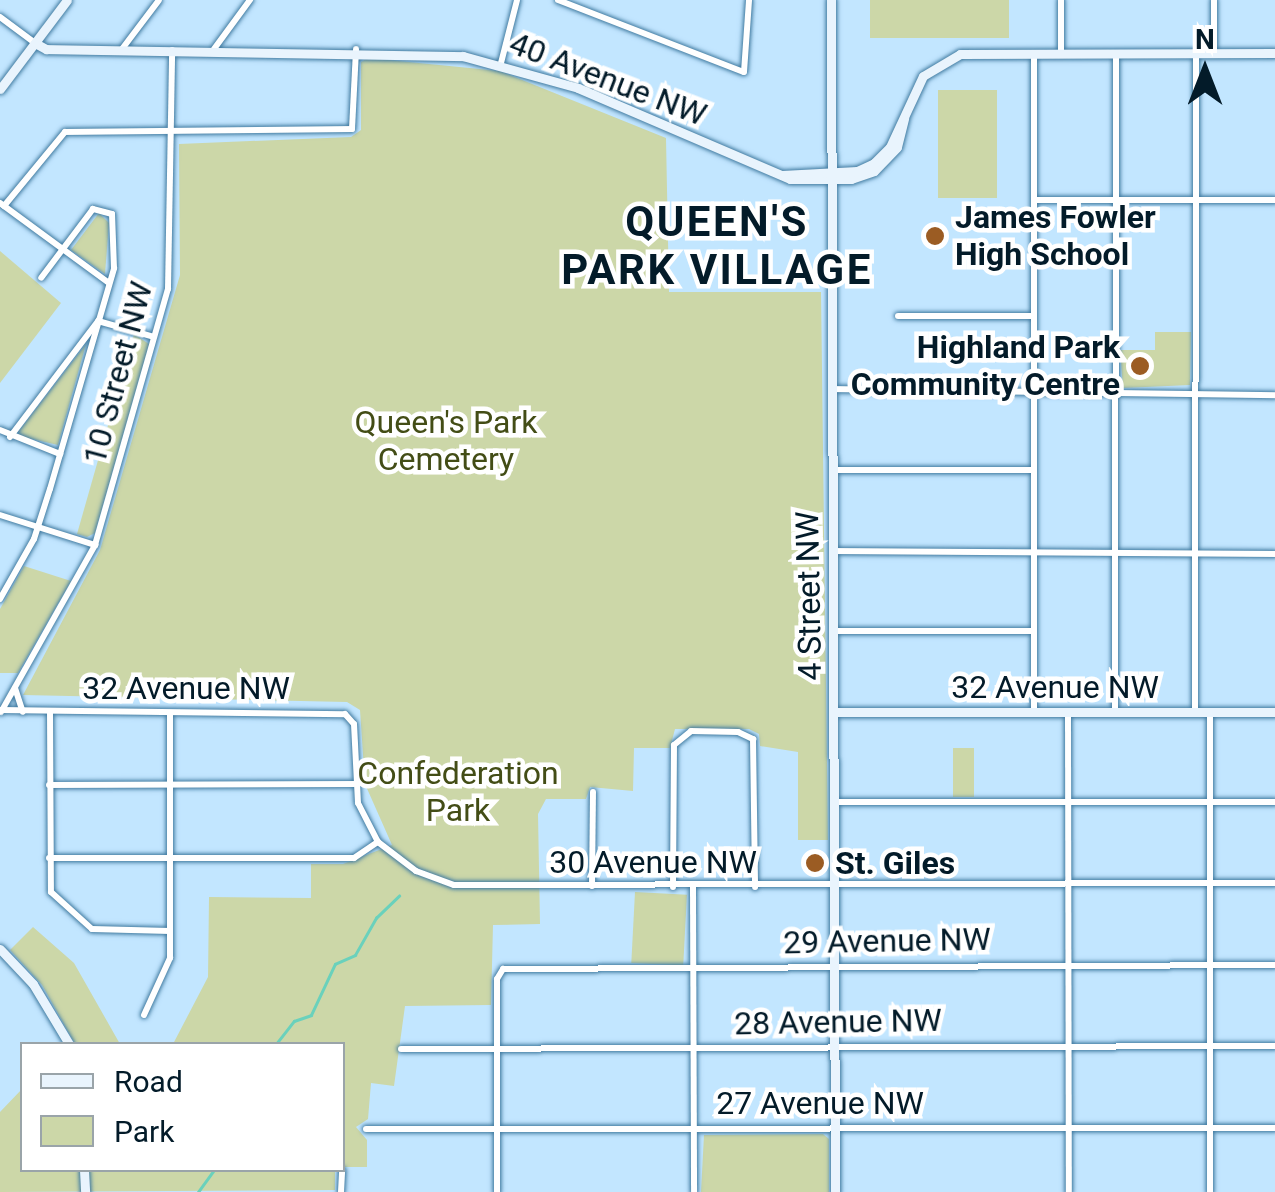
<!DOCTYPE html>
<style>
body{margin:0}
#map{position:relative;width:1275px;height:1192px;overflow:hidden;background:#c2e6ff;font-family:Roboto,sans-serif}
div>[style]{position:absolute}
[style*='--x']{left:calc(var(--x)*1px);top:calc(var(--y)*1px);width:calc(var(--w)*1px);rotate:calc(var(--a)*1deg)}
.green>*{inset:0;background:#ccd7a8;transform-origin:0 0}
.stream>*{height:2.5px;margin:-1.25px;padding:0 1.25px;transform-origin:1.25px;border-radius:1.25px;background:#6ad1bc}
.roads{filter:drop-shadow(0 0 2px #417ba1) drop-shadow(0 0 2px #417ba1)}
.street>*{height:6px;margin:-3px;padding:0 3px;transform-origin:3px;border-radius:3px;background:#fff}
.secondary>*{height:9px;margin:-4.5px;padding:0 4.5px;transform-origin:4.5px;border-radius:4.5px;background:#e9f4fd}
.dots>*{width:28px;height:28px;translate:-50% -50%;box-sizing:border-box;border:5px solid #fff;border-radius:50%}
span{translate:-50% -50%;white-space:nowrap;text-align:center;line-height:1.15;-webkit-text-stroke:9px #fff;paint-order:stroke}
.street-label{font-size:32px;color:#031b29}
.poi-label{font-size:32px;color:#031b29;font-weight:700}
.left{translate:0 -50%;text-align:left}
.right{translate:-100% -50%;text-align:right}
.park-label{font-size:32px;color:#434d16}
.district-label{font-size:42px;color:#031b29;font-weight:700;letter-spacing:2.5px}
.legend{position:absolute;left:20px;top:1042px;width:325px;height:130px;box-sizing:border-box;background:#fff;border:2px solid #9aa4a9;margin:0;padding:12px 18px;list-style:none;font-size:30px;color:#031b29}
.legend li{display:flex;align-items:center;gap:20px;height:50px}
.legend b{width:50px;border:2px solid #9aa4a9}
.north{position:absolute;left:1155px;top:20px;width:100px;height:100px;-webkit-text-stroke:8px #fff;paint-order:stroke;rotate:0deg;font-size:28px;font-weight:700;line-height:40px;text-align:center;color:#031b29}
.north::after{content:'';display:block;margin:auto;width:35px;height:45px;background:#031b29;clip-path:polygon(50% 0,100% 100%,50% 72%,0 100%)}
</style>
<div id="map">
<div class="green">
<div style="left:870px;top:0;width:139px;height:38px"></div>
<div style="clip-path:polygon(368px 58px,500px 71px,666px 138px,669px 292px,821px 292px,828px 840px,798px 840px,798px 752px,760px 746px,759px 734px,749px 729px,675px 729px,670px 748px,634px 748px,633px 791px,590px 787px,586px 799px,546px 799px,538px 814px,540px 924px,493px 925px,491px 1005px,405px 1006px,394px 1086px,371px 1083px,368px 1119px,356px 1127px,367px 1140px,367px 1167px,343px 1167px,342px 1044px,173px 1044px,208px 977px,209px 897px,311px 898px,311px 864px,343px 864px,392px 845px,365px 784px,360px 710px,347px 702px,23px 695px,100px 550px,180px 275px,179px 144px,351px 137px,361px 130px,361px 62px)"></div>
<div style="left:938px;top:90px;width:59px;height:108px"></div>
<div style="clip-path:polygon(99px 213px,109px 223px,105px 274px,71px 250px)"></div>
<div style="clip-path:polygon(0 251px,61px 303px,0 383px)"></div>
<div style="clip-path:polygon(1155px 332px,1191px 332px,1190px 385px,1123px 388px,1120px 350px,1155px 350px)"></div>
<div style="clip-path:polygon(134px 334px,149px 344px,95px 533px,87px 537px,77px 534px)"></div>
<div style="clip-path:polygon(86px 344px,58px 445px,19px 436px,19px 431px)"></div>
<div style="clip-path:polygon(24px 566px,71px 581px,18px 673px,0 673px,0 609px)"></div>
<div style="left:953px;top:748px;width:21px;height:49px"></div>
<div style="left:635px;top:892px;width:52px;height:71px;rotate:3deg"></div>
<div style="clip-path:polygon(33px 927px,74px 963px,120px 1044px,75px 1044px,42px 985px,10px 950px)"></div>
<div style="clip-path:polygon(22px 1089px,22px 1170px,335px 1170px,335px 1190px,0 1192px,0 1112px)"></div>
<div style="clip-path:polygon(823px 1134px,829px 1139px,829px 1192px,701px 1192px,704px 1135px)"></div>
</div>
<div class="stream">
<div style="--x:276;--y:1044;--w:29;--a:-52"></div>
<div style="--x:294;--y:1021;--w:18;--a:-19"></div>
<div style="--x:311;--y:1015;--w:56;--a:-64.8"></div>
<div style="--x:335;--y:964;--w:22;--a:-24"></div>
<div style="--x:355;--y:955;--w:43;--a:-60.4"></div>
<div style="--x:376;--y:918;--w:32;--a:-44"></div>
<div style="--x:198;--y:1192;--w:27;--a:-54"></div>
</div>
<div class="roads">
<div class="street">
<div style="--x:558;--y:0;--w:199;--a:21.2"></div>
<div style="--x:744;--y:72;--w:72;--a:-86"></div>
<div style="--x:1061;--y:0;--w:53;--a:90"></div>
<div style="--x:1214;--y:0;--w:53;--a:90"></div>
<div style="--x:0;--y:17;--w:44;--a:36.6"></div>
<div style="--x:122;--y:49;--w:61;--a:-52.9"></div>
<div style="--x:214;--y:49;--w:61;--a:-53.7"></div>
<div style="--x:501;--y:63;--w:65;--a:-75.7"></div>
<div style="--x:1034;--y:200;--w:241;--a:0"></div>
<div style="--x:0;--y:203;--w:135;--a:36.3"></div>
<div style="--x:4;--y:206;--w:96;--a:-50.5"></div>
<div style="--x:65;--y:132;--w:287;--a:-0.6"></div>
<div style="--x:352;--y:129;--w:80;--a:-87.1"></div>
<div style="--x:898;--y:316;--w:136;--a:0"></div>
<div style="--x:832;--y:389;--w:443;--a:0.8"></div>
<div style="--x:0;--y:430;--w:65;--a:21.8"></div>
<div style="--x:10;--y:437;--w:146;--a:-52.8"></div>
<div style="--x:98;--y:321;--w:58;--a:15.9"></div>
<div style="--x:833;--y:470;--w:200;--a:0"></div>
<div style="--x:0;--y:515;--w:100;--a:17.5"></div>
<div style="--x:834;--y:551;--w:441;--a:0.4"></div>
<div style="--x:0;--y:599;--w:69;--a:-60.5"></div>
<div style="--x:34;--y:539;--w:52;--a:-72.3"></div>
<div style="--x:50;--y:489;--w:230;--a:-73.8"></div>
<div style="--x:114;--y:268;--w:54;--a:-92.1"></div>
<div style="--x:112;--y:214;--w:20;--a:-165"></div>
<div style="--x:93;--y:209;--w:86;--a:127"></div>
<div style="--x:835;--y:631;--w:198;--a:0"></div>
<div style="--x:15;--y:688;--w:25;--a:72"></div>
<div style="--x:0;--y:710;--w:345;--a:0.7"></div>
<div style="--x:345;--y:714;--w:13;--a:48"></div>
<div style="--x:354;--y:724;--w:79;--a:87.1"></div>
<div style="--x:358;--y:803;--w:44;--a:62.9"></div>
<div style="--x:378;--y:842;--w:48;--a:37.3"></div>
<div style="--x:416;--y:871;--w:40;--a:20.2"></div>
<div style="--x:454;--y:885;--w:821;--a:-0.14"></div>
<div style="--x:1;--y:712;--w:192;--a:-60.6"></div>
<div style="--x:95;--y:545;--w:266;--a:-74.1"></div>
<div style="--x:168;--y:289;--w:239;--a:-89"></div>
<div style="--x:50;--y:712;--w:180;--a:89.7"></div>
<div style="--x:51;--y:892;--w:55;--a:42.1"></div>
<div style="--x:92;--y:929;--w:78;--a:1.5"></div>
<div style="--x:1034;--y:712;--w:659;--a:-90"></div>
<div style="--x:1068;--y:712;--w:480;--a:89.9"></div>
<div style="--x:1115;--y:712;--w:659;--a:-89.91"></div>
<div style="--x:1195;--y:712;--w:659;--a:-89.91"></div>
<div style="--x:1210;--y:712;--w:480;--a:90"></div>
<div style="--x:49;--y:785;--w:305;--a:-0.2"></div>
<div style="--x:835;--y:802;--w:440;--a:0"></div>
<div style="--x:49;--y:858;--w:305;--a:0"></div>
<div style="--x:354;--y:858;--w:29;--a:-34"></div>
<div style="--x:592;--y:886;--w:94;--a:-89.4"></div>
<div style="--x:673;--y:887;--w:142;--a:-89.6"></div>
<div style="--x:674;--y:745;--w:22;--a:-39"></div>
<div style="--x:691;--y:731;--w:47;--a:1.2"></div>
<div style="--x:738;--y:732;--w:17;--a:25"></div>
<div style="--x:753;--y:739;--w:148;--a:89.2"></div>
<div style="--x:693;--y:887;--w:305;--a:89.8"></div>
<div style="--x:144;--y:1015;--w:63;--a:-65.5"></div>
<div style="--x:170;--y:958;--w:245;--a:-90"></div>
<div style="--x:401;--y:1049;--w:874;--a:-0.2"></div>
<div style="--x:366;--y:1129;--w:909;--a:-0.06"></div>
<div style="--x:341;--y:1192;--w:22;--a:-87"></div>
<div style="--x:497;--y:1192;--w:213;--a:-90"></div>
<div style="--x:497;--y:979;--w:12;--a:-59"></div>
<div style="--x:503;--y:969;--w:772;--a:-0.3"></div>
</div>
<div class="secondary">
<div style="--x:831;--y:0;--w:1192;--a:89.81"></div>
<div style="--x:35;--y:43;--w:13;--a:29"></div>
<div style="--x:46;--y:49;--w:417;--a:1"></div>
<div style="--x:463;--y:56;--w:119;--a:15.5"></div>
<div style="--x:578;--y:88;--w:231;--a:23.2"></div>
<div style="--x:790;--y:179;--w:61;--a:0"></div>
<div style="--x:851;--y:179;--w:24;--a:-19"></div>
<div style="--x:874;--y:171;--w:33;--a:-46"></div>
<div style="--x:897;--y:147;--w:30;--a:-76"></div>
<div style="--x:0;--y:89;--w:111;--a:-53"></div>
<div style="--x:782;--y:175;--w:75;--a:-3.1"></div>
<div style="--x:857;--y:171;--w:19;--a:-25"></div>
<div style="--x:874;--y:163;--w:23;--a:-45"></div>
<div style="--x:890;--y:147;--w:78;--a:-65.1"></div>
<div style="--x:923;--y:76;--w:43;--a:-30.7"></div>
<div style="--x:960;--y:54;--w:315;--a:-0.2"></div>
<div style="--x:835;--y:712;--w:440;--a:0"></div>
<div style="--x:0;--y:949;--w:48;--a:46.7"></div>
<div style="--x:33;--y:984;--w:70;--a:59"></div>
<div style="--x:84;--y:1170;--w:22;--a:87"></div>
</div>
</div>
<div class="dots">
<div style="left:935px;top:236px;background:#9b5c23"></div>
<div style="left:1140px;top:366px;background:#9b5c23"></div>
<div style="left:815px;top:863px;background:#9b5c23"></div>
</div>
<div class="street-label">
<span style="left:608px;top:79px;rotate:21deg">40 Avenue NW</span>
<span style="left:118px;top:373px;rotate:-75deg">10 Street NW</span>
<span style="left:809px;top:596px;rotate:-91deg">4 Street NW</span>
<span style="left:1055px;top:687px">32 Avenue NW</span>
<span style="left:186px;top:688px">32 Avenue NW</span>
<span style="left:653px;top:862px">30 Avenue NW</span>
<span style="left:887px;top:941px;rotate:-1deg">29 Avenue NW</span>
<span style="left:838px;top:1022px;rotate:-1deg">28 Avenue NW</span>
<span style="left:820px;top:1103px">27 Avenue NW</span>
</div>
<div class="poi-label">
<span class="left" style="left:955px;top:236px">James Fowler<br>High School</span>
<span class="right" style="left:1120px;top:366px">Highland Park<br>Community Centre</span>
<span class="left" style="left:835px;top:863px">St. Giles</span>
</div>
<div class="park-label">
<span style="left:446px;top:441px">Queen's Park<br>Cemetery</span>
<span style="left:458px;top:792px">Confederation<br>Park</span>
</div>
<div class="district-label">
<span style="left:717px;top:246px">QUEEN'S<br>PARK VILLAGE</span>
</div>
<ul class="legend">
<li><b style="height:12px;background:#e9f4fd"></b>Road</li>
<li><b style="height:28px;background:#ccd7a8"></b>Park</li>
</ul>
<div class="north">N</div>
</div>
